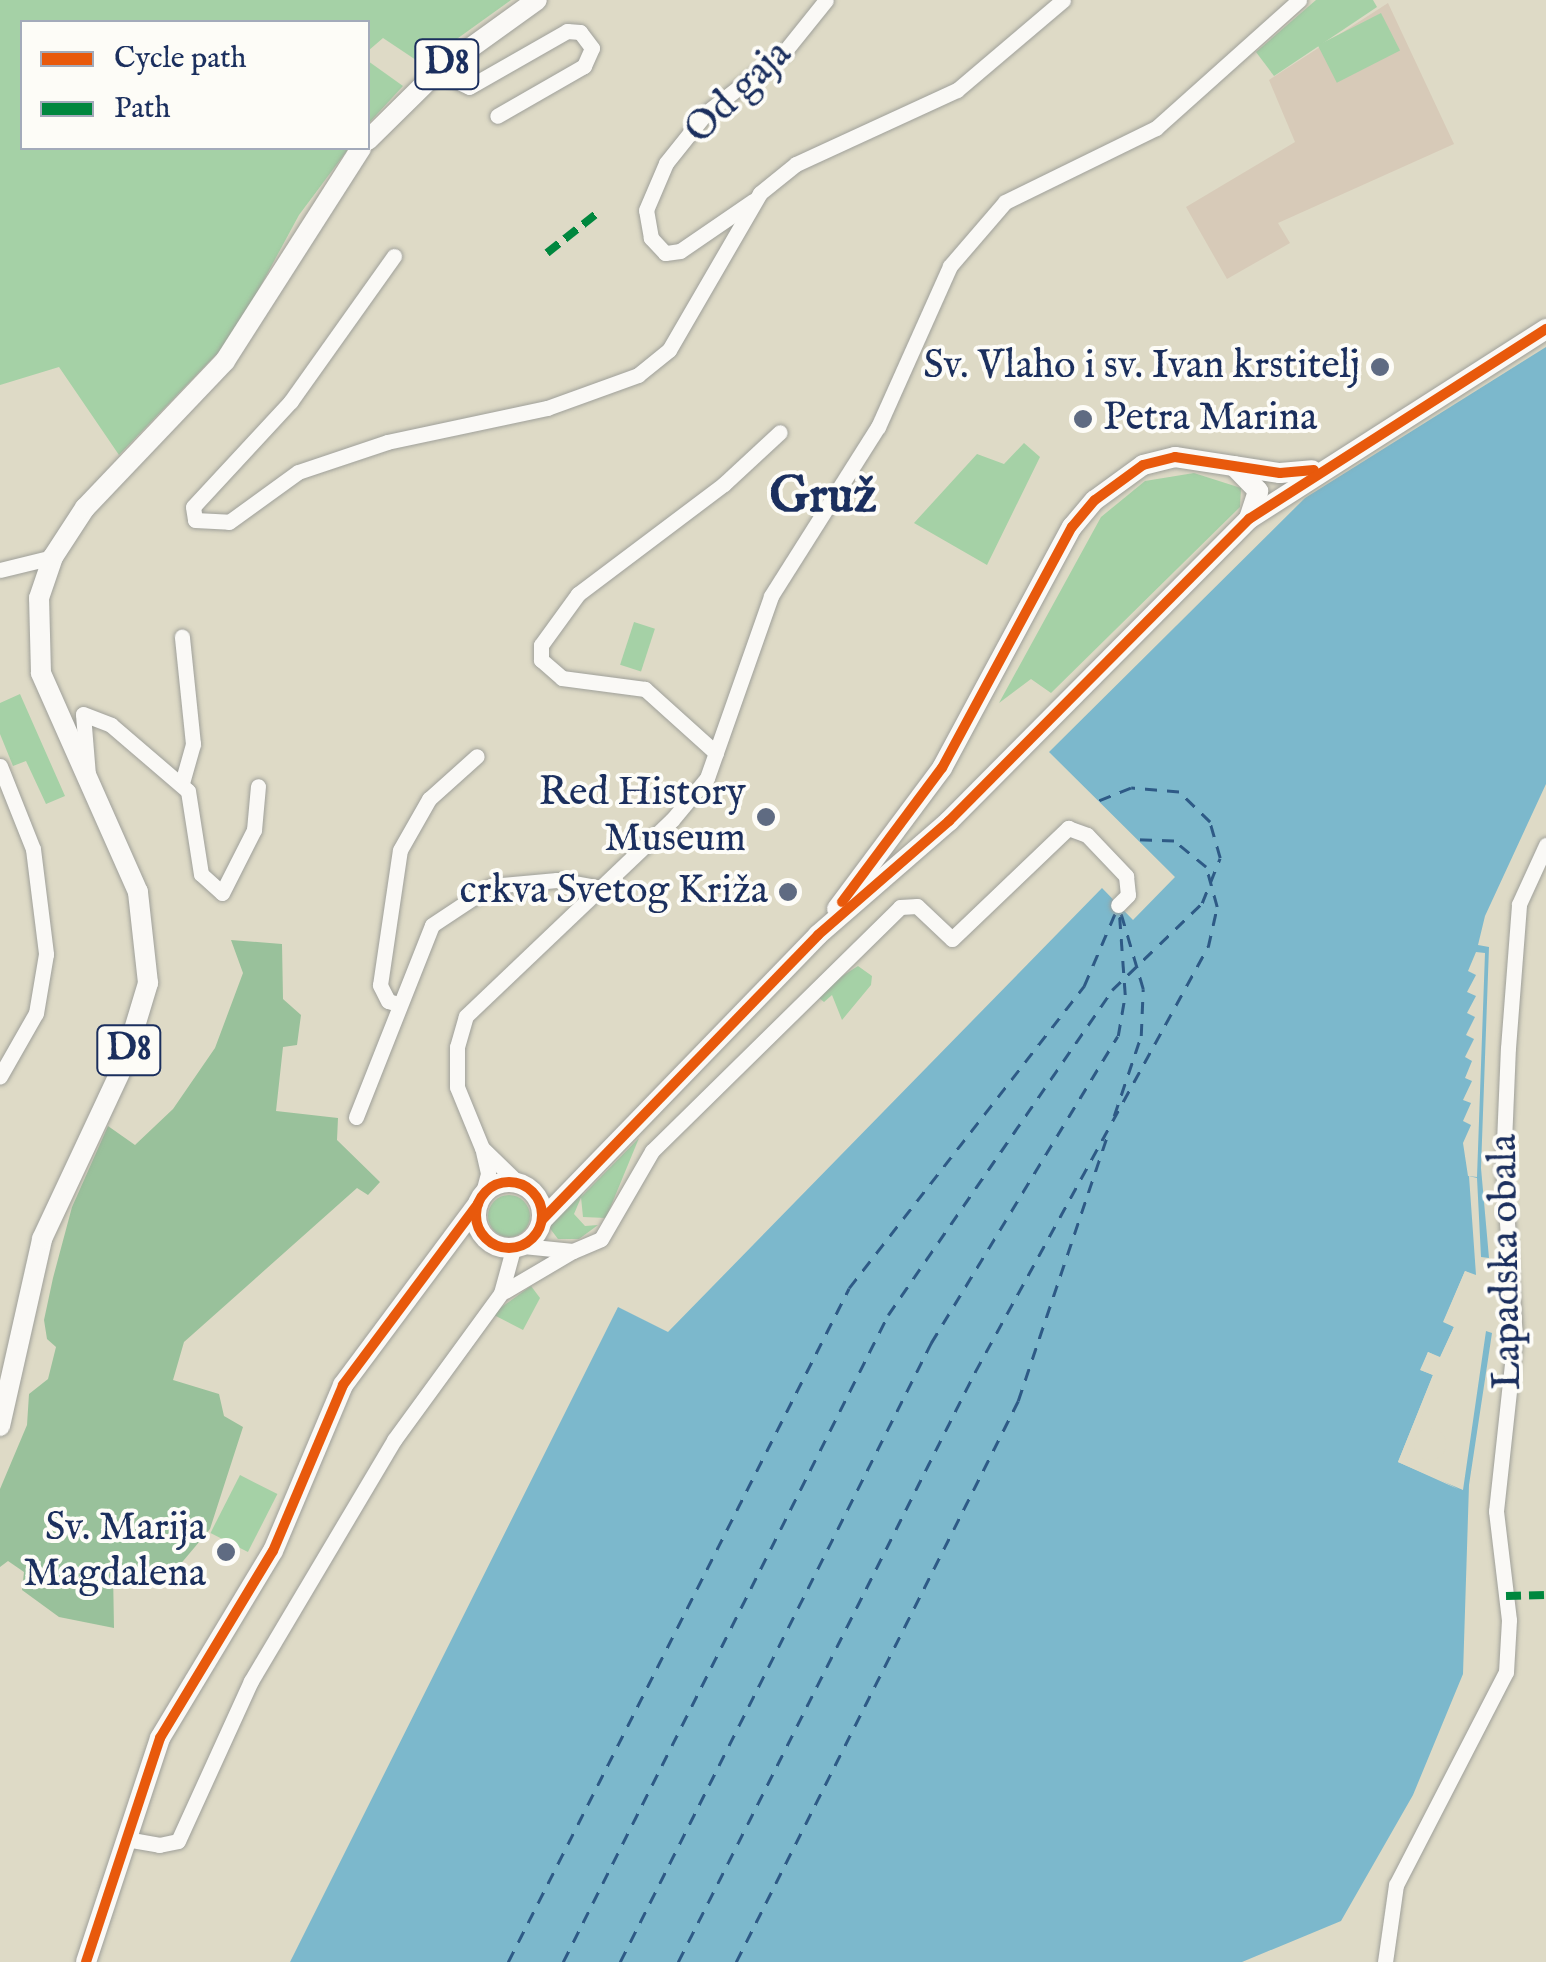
<!DOCTYPE html>
<meta charset="utf-8">
<style>
body{margin:0}
#map{position:relative;width:1546px;height:1962px;overflow:hidden;background:#dedac6;font-family:"IM FELL English",serif}
div>[style]{position:absolute}
[style*='--x']{left:calc(var(--x)*1px);top:calc(var(--y)*1px);width:calc(var(--w)*1px);rotate:calc(var(--a)*1deg)}
.built>*{inset:0;background:#d7cab8}
.green>*{inset:0;background:#a5d1a6;transform-origin:0 0}
.round{border-radius:50%}
.forest>*{inset:0;background:#99c19b}
.water>*{inset:0;background:#7cb8cc}
.pier>*{inset:0;background:#dedac6}
.ferry>*{height:2.5px;margin-top:-1.25px;transform-origin:0;background:repeating-linear-gradient(90deg,#2e5a86 0 12px,transparent 0 22px)}
.roads{filter:drop-shadow(0 0 2px #9fa09a) drop-shadow(0 0 2px #9fa09a)}
.minor>*{height:15px;margin:-7.5px;padding:0 7.5px;transform-origin:7.5px;border-radius:7.5px;background:#faf9f6}
.major>*{height:20px;margin:-10px;padding:0 10px;transform-origin:10px;border-radius:10px;background:#faf9f6}
.major>.ring{margin:-10px;padding:0;box-sizing:content-box;background:none;border:20px solid #faf9f6;border-radius:50%}
.quiet>*{height:8px;margin-top:-4px;transform-origin:0;background:repeating-linear-gradient(90deg,#00873e 0 15px,transparent 0 23px)}
.cycleway>*{height:10px;margin:-5px;padding:0 5px;transform-origin:5px;border-radius:5px;background:#e8590c}
.cycleway>.ring{margin:-5px;padding:0;box-sizing:content-box;background:none;border:10px solid #e8590c;border-radius:50%}
.dots>*{width:28px;height:28px;translate:-50% -50%;box-sizing:border-box;border:5px solid #fdfcf7;border-radius:50%}
span{translate:-50% -50%;white-space:nowrap;text-align:center;line-height:1.15;-webkit-text-stroke:8px #fdfcf7;paint-order:stroke}
.shield-label span{padding:2px 8px;background:#fdfcf7;border:2px solid;border-radius:8px;-webkit-text-stroke-width:0}
.shield-label{font-size:38px;color:#1b2f5e;font-weight:700}
.street-label{font-size:40px;color:#1b2f5e}
.poi-label{font-size:40px;color:#1b2f5e}
.right{translate:-100% -50%;text-align:right}
.left{translate:0 -50%;text-align:left}
.district-label{font-size:50px;color:#1b2f5e;font-weight:700}
.legend{position:absolute;left:20px;top:20px;width:350px;height:130px;box-sizing:border-box;background:#fdfcf7;border:2px solid #a3aaba;margin:0;padding:12px 18px;list-style:none;font-size:30px;color:#1b2f5e}
.legend li{display:flex;align-items:center;gap:20px;height:50px}
.legend b{width:50px;border:2px solid #a3aaba}
</style>
<div id="map">
<div class="built">
<div style="clip-path:polygon(1388px 3px,1454px 144px,1278px 223px,1290px 243px,1227px 279px,1186px 207px,1295px 142px,1269px 80px)"></div>
</div>
<div class="green">
<div style="clip-path:polygon(0 0,511px 0,422px 64px,383px 38px,368px 51px,368px 22px,22px 22px,22px 148px,349px 148px,299px 215px,233px 337px,119px 455px,59px 367px,0 385px)"></div>
<div style="clip-path:polygon(1316px 0,1373px 0,1377px 7px,1274px 76px,1256px 52px)"></div>
<div style="left:1381px;top:13px;width:42px;height:71px;rotate:63deg"></div>
<div style="clip-path:polygon(368px 61px,403px 86px,368px 124px)"></div>
<div style="clip-path:polygon(1024px 443px,1040px 457px,987px 565px,914px 523px,977px 454px,1004px 464px)"></div>
<div style="clip-path:polygon(1194px 473px,1241px 488px,1240px 507px,1051px 693px,1031px 679px,999px 703px,1101px 517px,1145px 481px)"></div>
<div style="left:634px;top:622px;width:22px;height:45px;rotate:18deg"></div>
<div style="clip-path:polygon(20px 694px,65px 796px,46px 804px,26px 761px,13px 766px,0 734px,0 703px)"></div>
<div style="clip-path:polygon(858px 966px,872px 976px,871px 985px,842px 1020px,832px 995px,824px 1002px,814px 994px)"></div>
<div style="clip-path:polygon(639px 1138px,606px 1218px,583px 1217px,581px 1197px)"></div>
<div style="clip-path:polygon(585px 1188px,574px 1214px,585px 1226px,598px 1225px,579px 1239px,558px 1239px,549px 1227px)"></div>
<div class="round" style="left:488px;top:1195px;width:42px;height:42px"></div>
<div style="clip-path:polygon(531px 1286px,540px 1298px,523px 1330px,492px 1314px)"></div>
<div style="left:240px;top:1475px;width:42px;height:65px;rotate:27deg"></div>
</div>
<div class="forest">
<div style="clip-path:polygon(231px 940px,282px 944px,283px 999px,301px 1015px,297px 1045px,283px 1047px,276px 1111px,338px 1118px,337px 1140px,380px 1182px,368px 1195px,357px 1188px,184px 1342px,173px 1380px,219px 1394px,224px 1416px,243px 1427px,210px 1529px,168px 1579px,113px 1571px,114px 1628px,59px 1617px,22px 1590px,24px 1572px,8px 1561px,0 1567px,0 1489px,27px 1425px,29px 1394px,48px 1379px,56px 1347px,47px 1339px,44px 1320px,53px 1278px,72px 1207px,108px 1126px,135px 1145px,173px 1109px,215px 1048px,243px 973px)"></div>
</div>
<div class="water">
<div style="clip-path:polygon(1546px 347px,1546px 784px,1485px 916px,1478px 945px,1489px 947px,1481px 1168px,1489px 1258px,1481px 1257px,1477px 1178px,1469px 1176px,1476px 1275px,1465px 1271px,1444px 1321px,1454px 1327px,1440px 1358px,1428px 1352px,1421px 1370px,1433px 1375px,1398px 1462px,1463px 1490px,1486px 1331px,1492px 1333px,1469px 1485px,1463px 1674px,1413px 1795px,1341px 1921px,1242px 1962px,290px 1962px,618px 1307px,668px 1332px,1102px 888px,1133px 920px,1175px 877px,1049px 752px,1305px 498px)"></div>
</div>
<div class="pier">
<div style="clip-path:polygon(1476px 952px,1485px 953px,1477px 1177px,1468px 1176px,1463px 1143px,1471px 1125px,1463px 1121px,1471px 1103px,1463px 1100px,1472px 1081px,1465px 1078px,1472px 1061px,1465px 1057px,1474px 1039px,1466px 1035px,1475px 1017px,1467px 1013px,1476px 996px,1467px 992px,1476px 975px,1468px 971px)"></div>
<div style="clip-path:polygon(1465px 1271px,1479px 1278px,1468px 1277px,1450px 1319px,1459px 1328px,1444px 1360px,1431px 1359px,1427px 1367px,1438px 1376px,1404px 1460px,1458px 1489px,1398px 1462px,1433px 1375px,1420px 1370px,1428px 1352px,1440px 1357px,1454px 1327px,1443px 1322px)"></div>
<div class="round" style="left:1414px;top:1428px;width:32px;height:32px"></div>
</div>
<div class="ferry">
<div style="--x:1114;--y:1116;--w:84;--a:-71.4"></div>
<div style="--x:1141;--y:1036;--w:47;--a:-87.6"></div>
<div style="--x:1143;--y:989;--w:81;--a:-106.4"></div>
<div style="--x:508;--y:1962;--w:755;--a:-63.16"></div>
<div style="--x:849;--y:1288;--w:383;--a:-52.1"></div>
<div style="--x:1084;--y:986;--w:82;--a:-66.9"></div>
<div style="--x:563;--y:1962;--w:724;--a:-63.33"></div>
<div style="--x:888;--y:1315;--w:395;--a:-55.4"></div>
<div style="--x:1112;--y:990;--w:125;--a:-44"></div>
<div style="--x:1202;--y:903;--w:48;--a:-68.2"></div>
<div style="--x:1220;--y:858;--w:37;--a:-106"></div>
<div style="--x:1210;--y:822;--w:43;--a:-135.9"></div>
<div style="--x:1179;--y:792;--w:48;--a:-175.2"></div>
<div style="--x:1131;--y:788;--w:35;--a:158"></div>
<div style="--x:620;--y:1962;--w:693;--a:-63.32"></div>
<div style="--x:931;--y:1343;--w:359;--a:-58.7"></div>
<div style="--x:1118;--y:1036;--w:42;--a:-80.3"></div>
<div style="--x:1125;--y:995;--w:83;--a:-94.1"></div>
<div style="--x:678;--y:1962;--w:661;--a:-63.28"></div>
<div style="--x:975;--y:1372;--w:485;--a:-61.3"></div>
<div style="--x:1208;--y:947;--w:41;--a:-77.3"></div>
<div style="--x:1217;--y:907;--w:41;--a:-105.4"></div>
<div style="--x:1206;--y:867;--w:41;--a:-140.9"></div>
<div style="--x:1174;--y:841;--w:37;--a:-178"></div>
<div style="--x:736;--y:1962;--w:628;--a:-63.31"></div>
<div style="--x:1018;--y:1401;--w:283;--a:-71.4"></div>
</div>
<div class="roads">
<div class="minor">
<div style="--x:437;--y:72;--w:35;--a:25"></div>
<div style="--x:469;--y:87;--w:113;--a:-29.7"></div>
<div style="--x:567;--y:31;--w:13;--a:4"></div>
<div style="--x:580;--y:32;--w:20;--a:53"></div>
<div style="--x:592;--y:48;--w:20;--a:114"></div>
<div style="--x:584;--y:66;--w:100;--a:150.1"></div>
<div style="--x:753;--y:201;--w:88;--a:145.6"></div>
<div style="--x:680;--y:251;--w:15;--a:172"></div>
<div style="--x:665;--y:253;--w:21;--a:-133"></div>
<div style="--x:651;--y:238;--w:28;--a:-100"></div>
<div style="--x:646;--y:210;--w:51;--a:-66.9"></div>
<div style="--x:666;--y:163;--w:64;--a:-51.3"></div>
<div style="--x:706;--y:113;--w:100;--a:-38.1"></div>
<div style="--x:785;--y:51;--w:65;--a:-51.2"></div>
<div style="--x:394;--y:256;--w:178;--a:125.4"></div>
<div style="--x:291;--y:401;--w:144;--a:132.8"></div>
<div style="--x:193;--y:507;--w:13;--a:81"></div>
<div style="--x:195;--y:520;--w:34;--a:3"></div>
<div style="--x:229;--y:522;--w:85;--a:-35.9"></div>
<div style="--x:298;--y:472;--w:94;--a:-18.6"></div>
<div style="--x:387;--y:442;--w:164;--a:-12"></div>
<div style="--x:547;--y:408;--w:97;--a:-19.9"></div>
<div style="--x:638;--y:375;--w:40;--a:-39"></div>
<div style="--x:669;--y:350;--w:181;--a:-59.9"></div>
<div style="--x:760;--y:193;--w:46;--a:-38.9"></div>
<div style="--x:796;--y:164;--w:177;--a:-24.7"></div>
<div style="--x:957;--y:90;--w:139;--a:-40.3"></div>
<div style="--x:0;--y:570;--w:55;--a:-13.8"></div>
<div style="--x:716;--y:753;--w:96;--a:-138"></div>
<div style="--x:645;--y:689;--w:84;--a:-172.5"></div>
<div style="--x:562;--y:678;--w:28;--a:-139"></div>
<div style="--x:541;--y:660;--w:15;--a:-90"></div>
<div style="--x:541;--y:645;--w:63;--a:-54"></div>
<div style="--x:578;--y:594;--w:183;--a:-37"></div>
<div style="--x:724;--y:484;--w:76;--a:-42.9"></div>
<div style="--x:0;--y:766;--w:89;--a:68.3"></div>
<div style="--x:33;--y:849;--w:106;--a:82.9"></div>
<div style="--x:46;--y:954;--w:60;--a:99.6"></div>
<div style="--x:36;--y:1013;--w:73;--a:119.7"></div>
<div style="--x:88;--y:775;--w:61;--a:-94.7"></div>
<div style="--x:83;--y:714;--w:30;--a:21"></div>
<div style="--x:111;--y:725;--w:101;--a:40.6"></div>
<div style="--x:188;--y:791;--w:84;--a:81.1"></div>
<div style="--x:201;--y:874;--w:28;--a:42"></div>
<div style="--x:222;--y:893;--w:71;--a:-63.1"></div>
<div style="--x:254;--y:830;--w:44;--a:-84.8"></div>
<div style="--x:182;--y:783;--w:41;--a:-74.2"></div>
<div style="--x:193;--y:744;--w:108;--a:-95.9"></div>
<div style="--x:398;--y:1004;--w:10;--a:-163"></div>
<div style="--x:388;--y:1001;--w:18;--a:-117"></div>
<div style="--x:380;--y:985;--w:136;--a:-81.6"></div>
<div style="--x:400;--y:850;--w:59;--a:-60.4"></div>
<div style="--x:429;--y:799;--w:64;--a:-41.9"></div>
<div style="--x:356;--y:1117;--w:206;--a:-68.4"></div>
<div style="--x:432;--y:925;--w:71;--a:-33.5"></div>
<div style="--x:491;--y:886;--w:66;--a:-5.2"></div>
<div style="--x:557;--y:880;--w:46;--a:10.1"></div>
<div style="--x:518;--y:1183;--w:50;--a:-135.8"></div>
<div style="--x:482;--y:1148;--w:66;--a:-112.3"></div>
<div style="--x:457;--y:1087;--w:40;--a:-90"></div>
<div style="--x:457;--y:1047;--w:32;--a:-74"></div>
<div style="--x:466;--y:1016;--w:284;--a:-43.6"></div>
<div style="--x:672;--y:820;--w:55;--a:-50.2"></div>
<div style="--x:707;--y:778;--w:193;--a:-70.6"></div>
<div style="--x:771;--y:596;--w:200;--a:-57.7"></div>
<div style="--x:878;--y:427;--w:176;--a:-65.9"></div>
<div style="--x:950;--y:266;--w:84;--a:-49.3"></div>
<div style="--x:1005;--y:202;--w:168;--a:-26.1"></div>
<div style="--x:1156;--y:128;--w:192;--a:-41.8"></div>
<div style="--x:482;--y:1196;--w:24;--a:-75"></div>
<div style="--x:488;--y:1173;--w:22;--a:-103"></div>
<div style="--x:523;--y:1246;--w:50;--a:5.7"></div>
<div style="--x:573;--y:1251;--w:30;--a:-23"></div>
<div style="--x:601;--y:1239;--w:102;--a:-59.9"></div>
<div style="--x:652;--y:1151;--w:348;--a:-44.5"></div>
<div style="--x:900;--y:907;--w:17;--a:-3"></div>
<div style="--x:917;--y:906;--w:48;--a:43.3"></div>
<div style="--x:952;--y:939;--w:161;--a:-43.7"></div>
<div style="--x:1068;--y:828;--w:20;--a:20"></div>
<div style="--x:1087;--y:835;--w:57;--a:46.4"></div>
<div style="--x:1126;--y:876;--w:19;--a:84"></div>
<div style="--x:1128;--y:895;--w:14;--a:135"></div>
<div style="--x:505;--y:1291;--w:79;--a:-30.5"></div>
<div style="--x:126;--y:1839;--w:34;--a:10"></div>
<div style="--x:159;--y:1845;--w:19;--a:-12"></div>
<div style="--x:178;--y:1841;--w:176;--a:-65.5"></div>
<div style="--x:251;--y:1681;--w:280;--a:-59.3"></div>
<div style="--x:394;--y:1440;--w:182;--a:-53.9"></div>
<div style="--x:501;--y:1293;--w:46;--a:-74.7"></div>
<div style="--x:1385;--y:1962;--w:78;--a:-81.9"></div>
<div style="--x:1396;--y:1885;--w:240;--a:-62.7"></div>
<div style="--x:1506;--y:1672;--w:52;--a:-86.7"></div>
<div style="--x:1509;--y:1620;--w:110;--a:-96.8"></div>
<div style="--x:1496;--y:1511;--w:175;--a:-83.8"></div>
<div style="--x:1515;--y:1337;--w:171;--a:-94"></div>
<div style="--x:1503;--y:1166;--w:118;--a:-87.6"></div>
<div style="--x:1508;--y:1048;--w:144;--a:-85.6"></div>
<div style="--x:1519;--y:904;--w:65;--a:-65.4"></div>
</div>
<div class="major">
<div style="--x:368;--y:140;--w:97;--a:-44.6"></div>
<div style="--x:437;--y:72;--w:123;--a:-35.8"></div>
<div style="--x:1234;--y:466;--w:35;--a:46"></div>
<div style="--x:1258;--y:491;--w:29;--a:108"></div>
<div style="--x:837;--y:909;--w:176;--a:-53.3"></div>
<div style="--x:942;--y:768;--w:274;--a:-61.7"></div>
<div style="--x:1072;--y:527;--w:35;--a:-50"></div>
<div style="--x:1095;--y:500;--w:59;--a:-36.1"></div>
<div style="--x:1143;--y:465;--w:33;--a:-14"></div>
<div style="--x:1175;--y:457;--w:106;--a:8.7"></div>
<div style="--x:1280;--y:473;--w:32;--a:-5"></div>
<div class="ring" style="left:476px;top:1182px;width:46px;height:46px"></div>
<div style="--x:543;--y:1219;--w:395;--a:-45.9"></div>
<div style="--x:818;--y:935;--w:174;--a:-41"></div>
<div style="--x:949;--y:821;--w:426;--a:-45.2"></div>
<div style="--x:1249;--y:519;--w:353;--a:-32.6"></div>
<div style="--x:0;--y:1426;--w:192;--a:-77.3"></div>
<div style="--x:42;--y:1239;--w:191;--a:-64.9"></div>
<div style="--x:123;--y:1066;--w:87;--a:-73.2"></div>
<div style="--x:148;--y:983;--w:92;--a:-96.3"></div>
<div style="--x:138;--y:892;--w:240;--a:-113.9"></div>
<div style="--x:41;--y:673;--w:75;--a:-91.5"></div>
<div style="--x:39;--y:598;--w:43;--a:-71.1"></div>
<div style="--x:53;--y:557;--w:59;--a:-56.9"></div>
<div style="--x:85;--y:508;--w:203;--a:-46.4"></div>
<div style="--x:225;--y:361;--w:253;--a:-57.4"></div>
<div style="--x:86;--y:1962;--w:236;--a:-71.7"></div>
<div style="--x:160;--y:1738;--w:218;--a:-58.9"></div>
<div style="--x:273;--y:1551;--w:180;--a:-67.1"></div>
<div style="--x:343;--y:1385;--w:226;--a:-53.3"></div>
</div>
</div>
<div class="quiet">
<div style="--x:547;--y:253;--w:63;--a:-38.5"></div>
<div style="--x:1506;--y:1596;--w:40;--a:-1.4"></div>
</div>
<div class="cycleway">
<div style="--x:842;--y:902;--w:167;--a:-53.3"></div>
<div style="--x:942;--y:768;--w:274;--a:-61.7"></div>
<div style="--x:1072;--y:527;--w:35;--a:-50"></div>
<div style="--x:1095;--y:500;--w:59;--a:-36.1"></div>
<div style="--x:1143;--y:465;--w:33;--a:-14"></div>
<div style="--x:1175;--y:457;--w:106;--a:8.7"></div>
<div style="--x:1280;--y:473;--w:34;--a:-5"></div>
<div class="ring" style="left:476px;top:1182px;width:56px;height:56px"></div>
<div style="--x:543;--y:1219;--w:395;--a:-45.9"></div>
<div style="--x:818;--y:935;--w:174;--a:-41"></div>
<div style="--x:949;--y:821;--w:426;--a:-45.2"></div>
<div style="--x:1249;--y:519;--w:353;--a:-32.6"></div>
<div style="--x:86;--y:1962;--w:236;--a:-71.7"></div>
<div style="--x:160;--y:1738;--w:218;--a:-58.9"></div>
<div style="--x:273;--y:1551;--w:180;--a:-67.1"></div>
<div style="--x:343;--y:1385;--w:226;--a:-53.3"></div>
</div>
<div class="dots">
<div style="left:1380px;top:367px;background:#5f6b82"></div>
<div style="left:1083px;top:419px;background:#5f6b82"></div>
<div style="left:766px;top:817px;background:#5f6b82"></div>
<div style="left:788px;top:892px;background:#5f6b82"></div>
<div style="left:226px;top:1552px;background:#5f6b82"></div>
</div>
<div class="shield-label">
<span style="left:447px;top:64px">D8</span>
<span style="left:129px;top:1050px">D8</span>
</div>
<div class="street-label">
<span style="left:739px;top:93px;rotate:-44deg">Od gaja</span>
<span style="left:1507px;top:1262px;rotate:-91deg">Lapadska obala</span>
</div>
<div class="poi-label">
<span class="right" style="left:1360px;top:367px">Sv. Vlaho i sv. Ivan krstitelj</span>
<span class="left" style="left:1103px;top:419px">Petra Marina</span>
<span class="right" style="left:746px;top:817px">Red History<br>Museum</span>
<span class="right" style="left:768px;top:892px">crkva Svetog Križa</span>
<span class="right" style="left:206px;top:1552px">Sv. Marija<br>Magdalena</span>
</div>
<div class="district-label">
<span style="left:823px;top:498px">Gruž</span>
</div>
<ul class="legend">
<li><b style="height:12px;background:#e8590c"></b>Cycle path</li>
<li><b style="height:12px;background:#00873e"></b>Path</li>
</ul>
</div>
